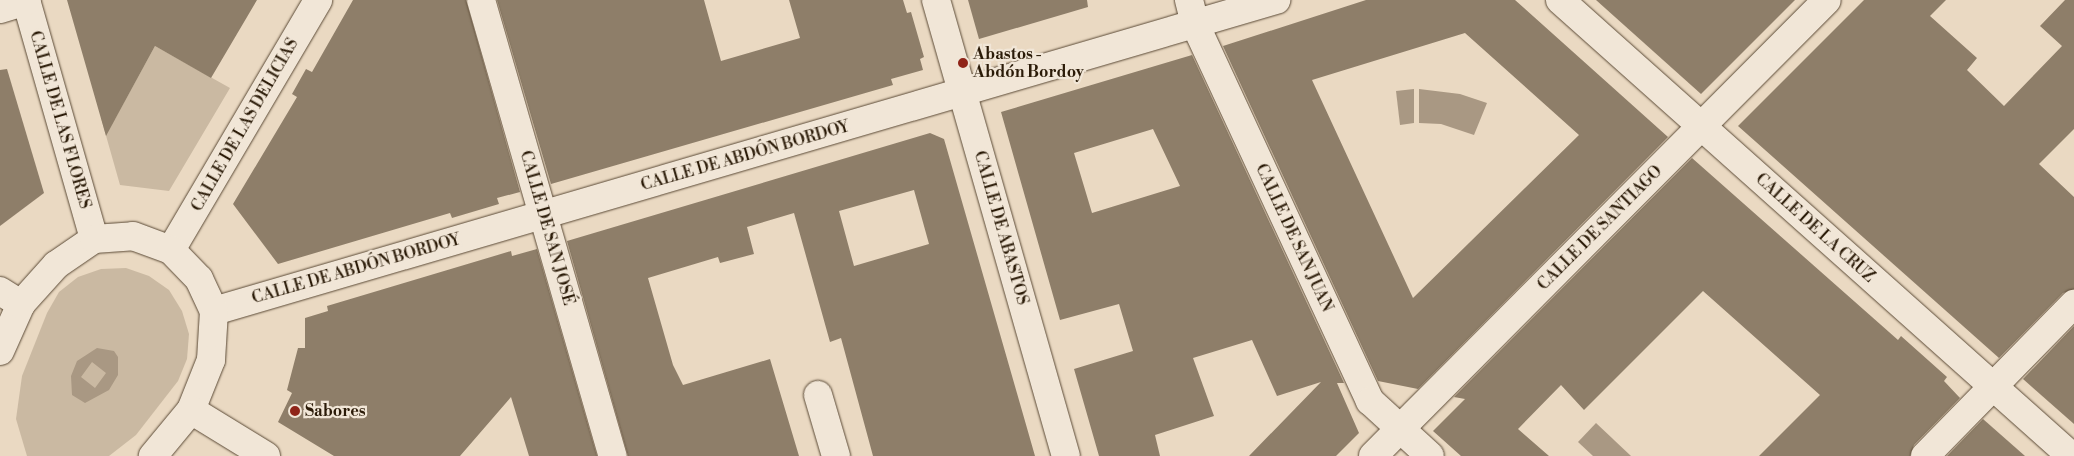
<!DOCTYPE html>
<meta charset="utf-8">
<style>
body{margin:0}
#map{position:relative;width:2074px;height:456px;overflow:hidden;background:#ead9c2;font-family:"Libre Bodoni",serif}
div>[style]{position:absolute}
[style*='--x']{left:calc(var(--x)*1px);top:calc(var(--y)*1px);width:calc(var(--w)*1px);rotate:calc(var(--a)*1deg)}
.green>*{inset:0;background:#cab9a2}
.water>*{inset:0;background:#a99883}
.building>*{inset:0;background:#8e7e69}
.roads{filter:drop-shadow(0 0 1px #5b4a36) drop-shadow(0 0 1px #5b4a36)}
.minor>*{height:28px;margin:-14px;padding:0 14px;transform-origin:14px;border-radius:14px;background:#f1e6d7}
.dots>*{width:14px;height:14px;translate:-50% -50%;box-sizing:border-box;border:2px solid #f1e6d7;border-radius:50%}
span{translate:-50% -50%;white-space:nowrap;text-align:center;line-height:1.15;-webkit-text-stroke:4.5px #f1e6d7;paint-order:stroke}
.poi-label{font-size:16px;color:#2b1b08;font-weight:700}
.left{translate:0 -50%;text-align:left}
.street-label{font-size:16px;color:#2b1b08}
</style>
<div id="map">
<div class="green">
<div style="clip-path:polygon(155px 46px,230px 88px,169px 191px,120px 185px,101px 118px,115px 119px)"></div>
<div style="clip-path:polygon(126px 268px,149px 276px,169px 290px,182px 311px,189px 334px,187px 359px,178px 381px,136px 435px,109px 456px,27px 456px,16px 419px,22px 376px,47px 313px,59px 292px,78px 277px,101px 269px)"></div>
</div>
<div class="water">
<div style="clip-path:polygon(1414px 89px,1414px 123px,1400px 125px,1396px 91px)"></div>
<div style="clip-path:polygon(1419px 89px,1460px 94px,1487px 103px,1474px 135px,1441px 124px,1419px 123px)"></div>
<div style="clip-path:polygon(evenodd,97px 348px,114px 351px,118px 357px,118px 375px,109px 390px,85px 403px,72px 395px,71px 376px,77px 361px,97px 348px,92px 362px,106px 373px,95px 388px,81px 377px,92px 362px)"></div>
<div style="clip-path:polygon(1596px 423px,1631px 456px,1593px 456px,1578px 442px)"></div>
</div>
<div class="building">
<div style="clip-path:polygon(67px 0,257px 0,211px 78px,155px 46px,106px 136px)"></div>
<div style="clip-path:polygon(353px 0,466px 0,520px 192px,497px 198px,499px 204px,452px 218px,450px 213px,278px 264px,233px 204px,297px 97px,292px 94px,306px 69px,312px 72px)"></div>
<div style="clip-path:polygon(497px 0,704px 0,721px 61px,800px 38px,789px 0,903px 0,907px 13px,911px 12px,924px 57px,920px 59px,923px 70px,891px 79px,893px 85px,551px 184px)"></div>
<div style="clip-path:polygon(968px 0,1087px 0,1088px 7px,979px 39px)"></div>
<div style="clip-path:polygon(evenodd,1366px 0,1515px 0,1668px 137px,1418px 389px,1378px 381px,1223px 46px,1366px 0,1465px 33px,1579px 135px,1413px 298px,1312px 80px,1465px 33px)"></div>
<div style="clip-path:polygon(1596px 0,1795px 0,1701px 94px)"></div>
<div style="clip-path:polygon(1864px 0,1946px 0,1930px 16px,1977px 58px,1967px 70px,2004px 106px,2062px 46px,2040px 26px,2065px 0,2074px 0,2074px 129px,2039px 164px,2074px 197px,2074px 289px,2063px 293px,1999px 358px,1738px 126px)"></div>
<div style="clip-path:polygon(evenodd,1192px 55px,1344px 383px,1337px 383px,1359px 433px,1336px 456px,1249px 456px,1321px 382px,1277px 396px,1252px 340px,1193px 358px,1214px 416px,1155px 435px,1160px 456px,1099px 456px,1074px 369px,1133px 351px,1119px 304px,1060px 320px,1001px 112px,1192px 55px,1153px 129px,1180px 186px,1092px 213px,1074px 153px,1153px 129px)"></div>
<div style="clip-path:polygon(7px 69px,44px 193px,0 226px,0 70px)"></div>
<div style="clip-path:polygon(evenodd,930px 133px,944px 139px,1035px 456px,873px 456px,841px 338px,830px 342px,794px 213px,747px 227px,754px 254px,720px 263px,718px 257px,648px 278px,673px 365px,683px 385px,770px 359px,799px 456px,628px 456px,567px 241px,930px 133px,914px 190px,929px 244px,854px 266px,839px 211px,914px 190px)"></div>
<div style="clip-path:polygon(1692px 158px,1889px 332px,1898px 340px,1901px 336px,1947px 377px,1944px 381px,1960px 398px,1914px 445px,1910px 456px,1759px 456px,1820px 395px,1703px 291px,1584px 410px,1561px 385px,1518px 429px,1549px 456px,1461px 456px,1433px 431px,1465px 399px,1454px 397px)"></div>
<div style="clip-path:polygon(537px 249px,597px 456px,529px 456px,511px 397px,460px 456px,334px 456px,278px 422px,292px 393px,287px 390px,298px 348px,305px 348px,305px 318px,328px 311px,327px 306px,511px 251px,512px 256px)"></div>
<div style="clip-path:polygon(2074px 326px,2074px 424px,2023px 379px)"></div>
<div style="clip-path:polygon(1983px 419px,2025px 456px,1947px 456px)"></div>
</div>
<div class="roads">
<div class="minor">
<div style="--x:26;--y:0;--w:248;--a:74.1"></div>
<div style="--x:481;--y:0;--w:475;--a:73.9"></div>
<div style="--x:936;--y:0;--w:474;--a:74.1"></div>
<div style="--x:1189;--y:0;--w:25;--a:76"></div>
<div style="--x:1195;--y:24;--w:416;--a:65.1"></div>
<div style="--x:1370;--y:401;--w:81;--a:42.5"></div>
<div style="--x:1560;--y:0;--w:685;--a:41.74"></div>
<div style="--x:0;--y:9;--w:28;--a:-17"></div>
<div style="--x:171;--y:250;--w:290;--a:-59.5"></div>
<div style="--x:0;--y:291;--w:25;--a:32"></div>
<div style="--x:214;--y:311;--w:1107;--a:-16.32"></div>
<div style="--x:0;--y:351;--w:51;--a:-65.9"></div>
<div style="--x:21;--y:304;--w:52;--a:-48.1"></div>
<div style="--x:56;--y:265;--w:46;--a:-34.4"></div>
<div style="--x:94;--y:239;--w:39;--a:-4"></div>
<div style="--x:133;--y:236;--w:40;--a:20.2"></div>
<div style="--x:171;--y:250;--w:40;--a:46"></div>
<div style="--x:199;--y:279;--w:35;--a:65"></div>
<div style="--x:214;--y:311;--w:49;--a:93.5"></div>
<div style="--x:211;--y:360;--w:54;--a:111.8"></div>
<div style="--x:191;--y:410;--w:60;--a:129.6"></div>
<div style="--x:818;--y:395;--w:64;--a:73.6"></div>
<div style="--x:191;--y:410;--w:88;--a:31.5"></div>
<div style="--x:1373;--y:456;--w:643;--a:-45.13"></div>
<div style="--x:1925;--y:456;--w:213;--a:-45.6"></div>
</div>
</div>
<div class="dots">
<div style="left:963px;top:63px;background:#8f2418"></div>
<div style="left:295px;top:411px;background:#8f2418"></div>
</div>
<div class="poi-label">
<span class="left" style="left:973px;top:63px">Abastos -<br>Abdón Bordoy</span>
<span class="left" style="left:305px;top:411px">Sabores</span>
</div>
<div class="street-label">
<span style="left:60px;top:120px;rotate:74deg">CALLE DE LAS FLORES</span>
<span style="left:245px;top:125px;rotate:-60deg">CALLE DE LAS DELICIAS</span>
<span style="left:745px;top:156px;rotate:-16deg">CALLE DE ABDÓN BORDOY</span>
<span style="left:547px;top:228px;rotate:74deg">CALLE DE SAN JOSÉ</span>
<span style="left:1001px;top:228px;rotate:74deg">CALLE DE ABASTOS</span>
<span style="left:1600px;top:228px;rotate:-45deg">CALLE DE SANTIAGO</span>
<span style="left:1815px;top:228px;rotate:42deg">CALLE DE LA CRUZ</span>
<span style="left:1294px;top:238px;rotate:65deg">CALLE DE SAN JUAN</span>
<span style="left:356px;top:269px;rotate:-16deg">CALLE DE ABDÓN BORDOY</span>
</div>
</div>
